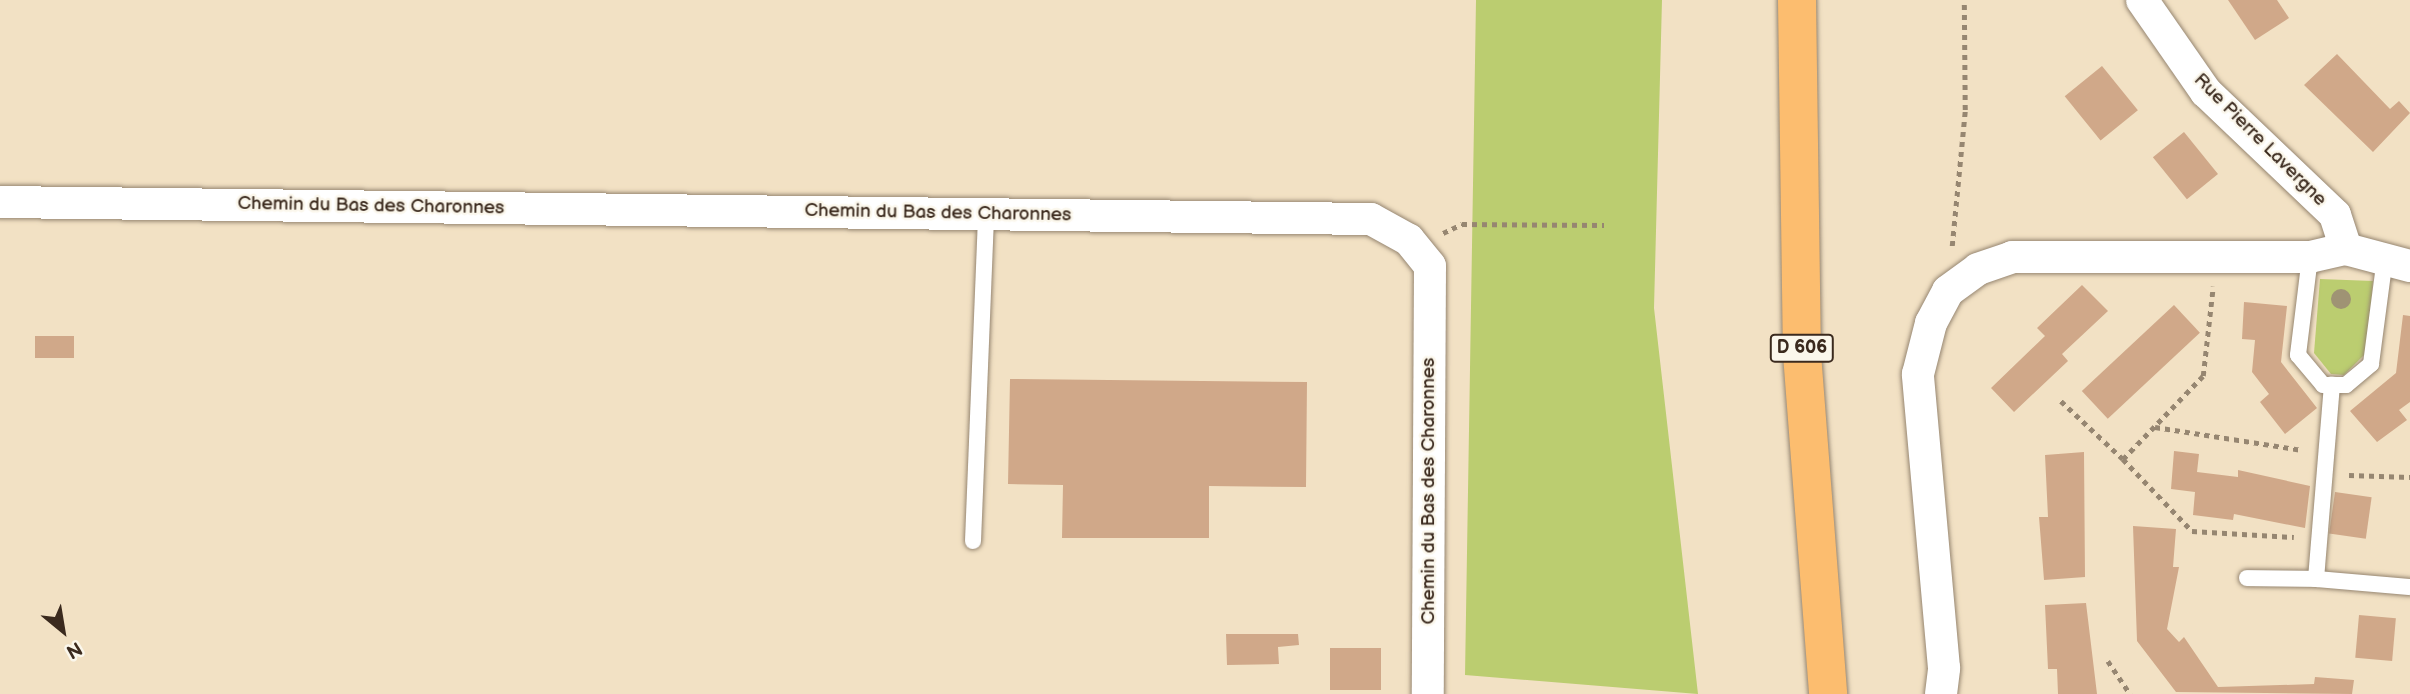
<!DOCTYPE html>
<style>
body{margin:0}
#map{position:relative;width:2410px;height:694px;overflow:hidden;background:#f2e1c4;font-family:"Balsamiq Sans",sans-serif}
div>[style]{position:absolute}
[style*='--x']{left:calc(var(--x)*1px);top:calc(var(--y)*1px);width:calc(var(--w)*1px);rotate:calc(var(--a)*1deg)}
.green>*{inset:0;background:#bbcd70}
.building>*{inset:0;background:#d0a889;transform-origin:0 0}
.path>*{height:4.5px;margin-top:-2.25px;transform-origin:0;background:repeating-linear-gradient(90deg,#968671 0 5px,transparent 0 10px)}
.roads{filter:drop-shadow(0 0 2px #968671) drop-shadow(0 0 2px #968671)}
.service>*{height:16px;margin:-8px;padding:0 8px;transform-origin:8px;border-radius:8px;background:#fff}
.minor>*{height:32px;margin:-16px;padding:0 16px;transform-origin:16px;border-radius:16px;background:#fff}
.primary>*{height:38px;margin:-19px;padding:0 19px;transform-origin:19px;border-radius:19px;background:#fcbd6f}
.trees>*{width:20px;height:20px;margin:-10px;border-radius:50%;background:#9f9374}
span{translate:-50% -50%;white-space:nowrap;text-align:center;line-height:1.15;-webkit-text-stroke:5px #fbf7ec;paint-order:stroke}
.shield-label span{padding:2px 5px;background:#fbf7ec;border:2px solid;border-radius:5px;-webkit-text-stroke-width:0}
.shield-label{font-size:18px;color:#3b2a1e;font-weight:700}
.street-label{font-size:19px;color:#3b2a1e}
.north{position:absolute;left:28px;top:596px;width:70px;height:70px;-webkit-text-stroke:5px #fbf7ec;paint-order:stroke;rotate:150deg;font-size:19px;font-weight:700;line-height:28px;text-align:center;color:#3b2a1e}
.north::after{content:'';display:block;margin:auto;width:24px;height:32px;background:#3b2a1e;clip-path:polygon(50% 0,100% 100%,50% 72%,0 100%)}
</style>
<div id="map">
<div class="green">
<div style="clip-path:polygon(1476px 0,1662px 0,1654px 308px,1698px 694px,1465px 675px)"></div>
<div style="clip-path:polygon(2320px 279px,2373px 281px,2366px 353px,2344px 375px,2331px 374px,2314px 353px)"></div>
</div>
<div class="building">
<div style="clip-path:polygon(2228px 0,2277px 0,2289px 18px,2255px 40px)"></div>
<div style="clip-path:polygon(2337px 54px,2390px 109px,2399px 101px,2410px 113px,2373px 152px,2304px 85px)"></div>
<div style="left:2102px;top:66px;width:57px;height:48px;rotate:51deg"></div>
<div style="left:2184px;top:132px;width:54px;height:40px;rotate:51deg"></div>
<div style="clip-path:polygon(2082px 285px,2108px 311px,2062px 354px,2068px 361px,2014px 412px,1991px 388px,2045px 336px,2037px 328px)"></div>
<div style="clip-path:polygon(2244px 302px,2287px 306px,2281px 362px,2317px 408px,2285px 434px,2260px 402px,2269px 394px,2252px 372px,2255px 340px,2242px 339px)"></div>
<div style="left:2174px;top:305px;width:38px;height:126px;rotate:47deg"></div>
<div style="clip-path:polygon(2403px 315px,2410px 316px,2410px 402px,2399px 410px,2407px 420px,2377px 442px,2350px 411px,2396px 373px)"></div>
<div style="left:74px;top:336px;width:22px;height:39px;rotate:90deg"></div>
<div style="clip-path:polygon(1010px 379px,1307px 382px,1306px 487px,1209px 486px,1209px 538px,1062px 538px,1063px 485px,1008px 484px)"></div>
<div style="clip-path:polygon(2174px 451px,2199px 454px,2197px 472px,2238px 477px,2238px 470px,2310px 486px,2305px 528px,2234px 514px,2233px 520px,2193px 515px,2195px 492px,2171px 489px)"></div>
<div style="clip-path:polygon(2084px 452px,2085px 577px,2044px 580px,2039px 517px,2048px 517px,2045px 455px)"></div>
<div style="left:2335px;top:492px;width:37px;height:42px;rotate:8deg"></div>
<div style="clip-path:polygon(2133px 526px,2176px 529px,2173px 567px,2179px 567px,2167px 629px,2179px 642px,2184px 637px,2218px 687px,2314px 684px,2315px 677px,2354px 680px,2352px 694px,2176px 692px,2137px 641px)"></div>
<div style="clip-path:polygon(2086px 603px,2097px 694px,2058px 694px,2057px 669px,2048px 669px,2045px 605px)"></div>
<div style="left:2359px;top:615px;width:37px;height:43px;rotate:5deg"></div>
<div style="clip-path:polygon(1226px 634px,1298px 634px,1299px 645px,1278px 647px,1279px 664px,1227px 665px)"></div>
<div style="left:1381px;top:648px;width:42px;height:51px;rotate:90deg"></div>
</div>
<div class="path">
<div style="--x:1443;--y:233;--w:21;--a:-25"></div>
<div style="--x:1462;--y:224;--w:142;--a:0.4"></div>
<div style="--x:1952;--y:246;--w:137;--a:-84.5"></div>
<div style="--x:1965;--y:110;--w:110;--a:-90.5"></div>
<div style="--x:2061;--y:401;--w:85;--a:43.1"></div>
<div style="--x:2123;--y:459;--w:115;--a:-46.1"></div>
<div style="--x:2203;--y:376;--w:90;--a:-83.6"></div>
<div style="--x:2155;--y:427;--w:149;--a:8.9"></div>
<div style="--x:2123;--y:459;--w:100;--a:46.2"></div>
<div style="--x:2192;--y:531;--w:102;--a:3.4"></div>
<div style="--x:2349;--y:475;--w:61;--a:1.9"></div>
<div style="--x:2108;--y:661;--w:40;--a:56"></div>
</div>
<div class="roads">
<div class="service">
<div style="--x:2310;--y:257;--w:99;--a:97"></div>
<div style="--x:2298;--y:355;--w:39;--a:50"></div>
<div style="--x:2323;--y:385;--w:23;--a:0"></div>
<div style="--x:2346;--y:385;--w:33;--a:-40"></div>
<div style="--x:2371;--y:364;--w:108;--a:-82.5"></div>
<div style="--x:973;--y:541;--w:327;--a:-87.7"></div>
<div style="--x:2247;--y:578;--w:69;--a:0.8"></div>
<div style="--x:2316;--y:579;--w:195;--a:-85.3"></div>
<div style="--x:2316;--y:579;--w:94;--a:4.9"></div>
</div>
<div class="minor">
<div style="--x:2142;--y:0;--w:112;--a:55.2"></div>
<div style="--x:2206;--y:92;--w:178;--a:43.6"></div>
<div style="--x:2335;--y:215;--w:36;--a:72"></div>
<div style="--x:0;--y:202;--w:1371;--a:0.71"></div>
<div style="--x:1371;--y:219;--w:43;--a:28.9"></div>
<div style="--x:1409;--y:240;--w:33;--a:51"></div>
<div style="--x:1430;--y:266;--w:428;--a:90.3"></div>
<div style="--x:1941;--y:694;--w:26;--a:-83"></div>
<div style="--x:1944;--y:668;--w:295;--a:-95.1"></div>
<div style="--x:1918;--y:374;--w:53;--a:-75.7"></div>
<div style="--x:1931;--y:323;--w:36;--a:-62"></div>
<div style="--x:1948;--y:291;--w:37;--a:-36"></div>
<div style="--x:1978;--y:269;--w:36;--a:-19"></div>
<div style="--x:2012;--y:257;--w:298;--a:0"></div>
<div style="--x:2310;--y:257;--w:37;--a:-13"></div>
<div style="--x:2346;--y:249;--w:66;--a:14.9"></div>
</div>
<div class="primary">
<div style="--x:1797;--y:0;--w:354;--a:89.2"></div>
<div style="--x:1802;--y:354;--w:341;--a:85.6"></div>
</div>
</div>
<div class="trees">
<div style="left:2341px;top:299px"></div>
</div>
<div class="shield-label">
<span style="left:1802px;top:348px">D 606</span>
</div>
<div class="street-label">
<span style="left:2260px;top:140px;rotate:45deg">Rue Pierre Lavergne</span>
<span style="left:371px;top:206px;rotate:1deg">Chemin du Bas des Charonnes</span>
<span style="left:938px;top:213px;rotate:1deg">Chemin du Bas des Charonnes</span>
<span style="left:1429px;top:491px;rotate:-90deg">Chemin du Bas des Charonnes</span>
</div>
<div class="north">N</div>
</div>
